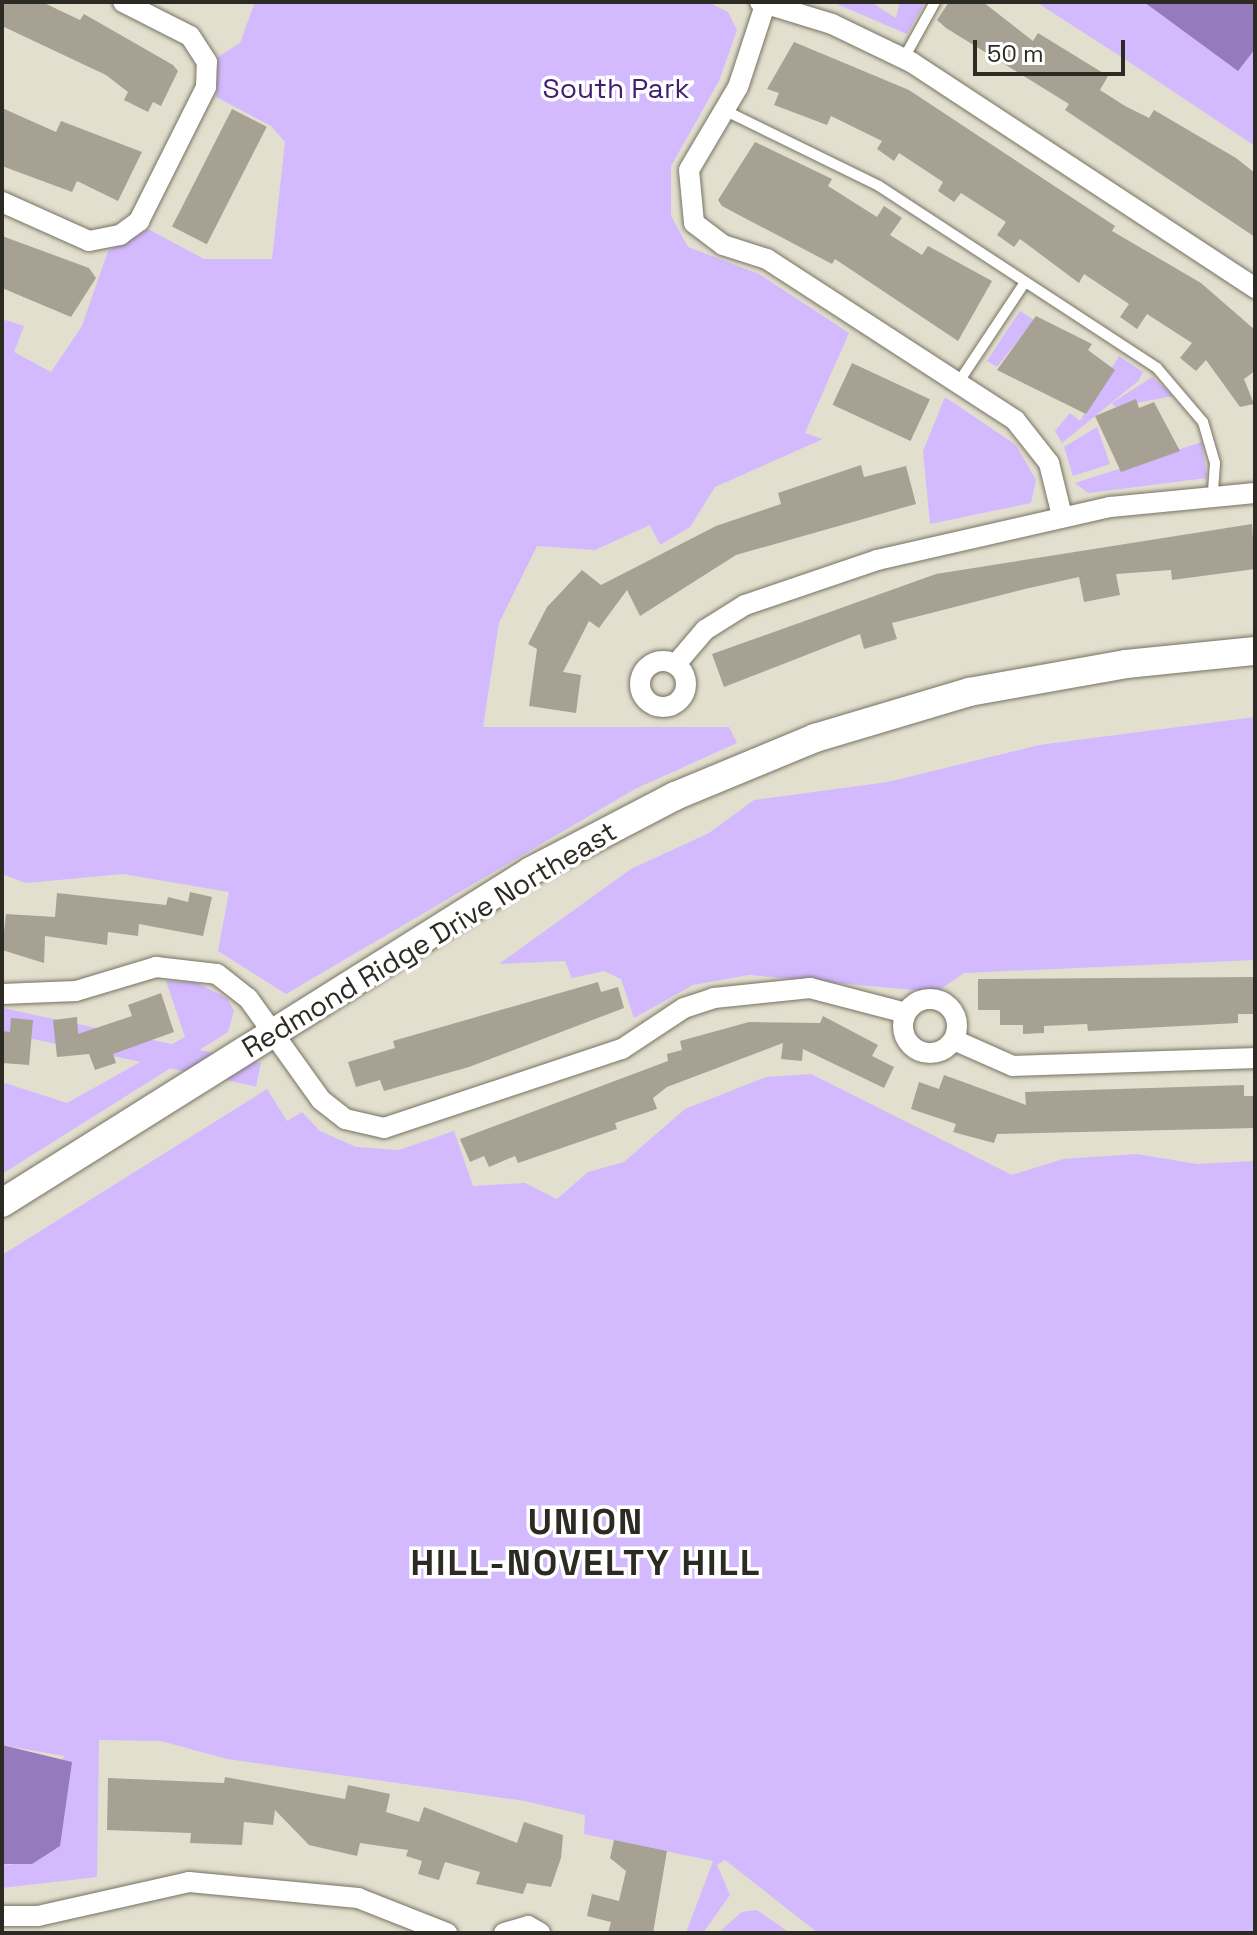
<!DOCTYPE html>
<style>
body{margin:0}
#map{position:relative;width:1257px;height:1935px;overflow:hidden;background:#e3dfce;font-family:"Space Grotesk",sans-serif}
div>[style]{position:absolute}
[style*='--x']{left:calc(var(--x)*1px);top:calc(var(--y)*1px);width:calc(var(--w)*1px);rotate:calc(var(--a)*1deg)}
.green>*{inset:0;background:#d3b9fe;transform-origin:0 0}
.water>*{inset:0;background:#957abe}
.building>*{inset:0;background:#a6a192;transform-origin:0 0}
.roads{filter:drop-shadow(0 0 2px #777364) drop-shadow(0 0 2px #777364)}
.lane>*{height:10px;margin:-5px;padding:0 5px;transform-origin:5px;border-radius:5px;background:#fff}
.street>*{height:20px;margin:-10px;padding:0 10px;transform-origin:10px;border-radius:10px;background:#fff}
.street>.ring{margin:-10px;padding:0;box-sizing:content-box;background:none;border:20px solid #fff;border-radius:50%}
.secondary>*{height:28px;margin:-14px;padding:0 14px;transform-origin:14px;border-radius:14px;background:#fff}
span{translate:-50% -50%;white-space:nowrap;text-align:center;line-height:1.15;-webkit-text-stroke:7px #fff;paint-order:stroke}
.park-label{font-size:28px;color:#441d6f}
.street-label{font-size:28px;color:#2b2a23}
.district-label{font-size:36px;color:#2b2a23;font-weight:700;letter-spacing:2px}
.frame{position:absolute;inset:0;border:4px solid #2b2a23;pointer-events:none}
.scale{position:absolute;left:973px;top:40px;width:152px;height:36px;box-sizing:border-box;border:4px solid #2b2a23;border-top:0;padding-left:10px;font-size:24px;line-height:28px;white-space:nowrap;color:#2b2a23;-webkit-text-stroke:6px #fff;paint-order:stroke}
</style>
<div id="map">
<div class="green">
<div style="clip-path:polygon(255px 2px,708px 2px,728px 12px,737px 30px,719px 81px,671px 166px,671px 216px,688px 247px,759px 274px,849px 333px,805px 433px,823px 439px,715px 487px,690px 527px,660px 545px,650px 525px,595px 550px,537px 546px,499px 623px,483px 727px,729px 727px,737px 743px,635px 789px,286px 994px,218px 951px,229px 892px,123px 874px,26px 883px,2px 874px,2px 319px,24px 326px,14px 352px,51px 372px,82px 326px,108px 251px,148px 229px,204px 259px,272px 259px,285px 142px,271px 126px,216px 97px,218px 57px,240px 43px)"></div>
<div style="clip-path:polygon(832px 2px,871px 2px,896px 18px,900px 2px,925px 2px,907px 34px)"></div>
<div style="clip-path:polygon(1036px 2px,1255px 2px,1255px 146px,1123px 58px)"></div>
<div style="clip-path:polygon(1020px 311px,1034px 320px,997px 367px,987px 361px)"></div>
<div style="clip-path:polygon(1119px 356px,1143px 372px,1138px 381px,1062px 443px,1055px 431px,1070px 413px,1080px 421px)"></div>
<div style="clip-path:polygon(1152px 377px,1173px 396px,1115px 407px,1112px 403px)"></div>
<div style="clip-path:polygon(945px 397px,1016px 445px,1036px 480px,1031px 503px,930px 524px,923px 451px)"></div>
<div style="clip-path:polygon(1097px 427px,1110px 464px,1073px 476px,1064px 447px)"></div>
<div style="clip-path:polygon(1202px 442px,1207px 478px,1088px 493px,1075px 483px)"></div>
<div style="clip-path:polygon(1255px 717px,1255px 960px,964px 973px,941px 989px,914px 990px,749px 975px,693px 985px,634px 1018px,621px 979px,604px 971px,572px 978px,565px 961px,499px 964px,631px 869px,709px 833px,754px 800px,888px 782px,1039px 745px)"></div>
<div style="clip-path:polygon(166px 981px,197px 983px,227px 998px,234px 1011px,228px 1032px,2px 1174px,2px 1082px,67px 1103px,185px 1037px)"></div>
<div style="left:261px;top:1063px;width:24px;height:304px;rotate:102deg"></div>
<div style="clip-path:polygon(811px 1074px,1012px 1175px,1063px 1159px,1137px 1154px,1197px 1164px,1255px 1161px,1255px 1933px,818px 1933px,725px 1860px,717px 1865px,730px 1895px,703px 1933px,686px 1933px,713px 1861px,584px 1834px,585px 1815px,525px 1801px,227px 1759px,161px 1741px,99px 1740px,97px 1877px,2px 1888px,2px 1864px,12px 1865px,64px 1756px,2px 1745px,2px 1255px,267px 1089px,287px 1121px,302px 1112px,320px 1131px,356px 1147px,399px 1150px,454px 1131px,473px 1186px,525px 1183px,557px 1199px,588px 1172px,624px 1162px,685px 1109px,766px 1077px)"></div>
<div style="clip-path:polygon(757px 1910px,790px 1933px,718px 1933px,742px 1912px)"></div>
</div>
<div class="water">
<div style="clip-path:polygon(1144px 2px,1255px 2px,1255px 49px,1238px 71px)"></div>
<div style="clip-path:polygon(2px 1745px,72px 1762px,60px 1846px,32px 1864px,2px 1864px)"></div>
</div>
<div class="building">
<div style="clip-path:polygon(2px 2px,42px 2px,80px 20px,84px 14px,173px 65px,178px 71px,161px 106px,153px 102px,148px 112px,124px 100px,128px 92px,106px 75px,2px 26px)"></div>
<div style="clip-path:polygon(949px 2px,983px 2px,1033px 41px,1038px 33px,1108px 76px,1100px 90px,1125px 106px,1149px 118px,1154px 110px,1236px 158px,1255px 173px,1255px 237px,1065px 110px,1069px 104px,946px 28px,937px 20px)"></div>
<div style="clip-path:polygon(794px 42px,909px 90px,1115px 226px,1112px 231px,1201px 283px,1255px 330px,1255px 371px,1244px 379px,1254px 404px,1240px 407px,1206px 360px,1196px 371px,1180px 358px,1192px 343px,1147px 314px,1137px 329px,1120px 317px,1129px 304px,1084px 274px,1079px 283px,1020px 239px,1014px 247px,997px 235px,1006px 222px,961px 193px,954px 202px,938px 191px,943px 182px,899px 153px,894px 161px,877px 149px,882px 141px,831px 116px,827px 125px,774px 105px,779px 93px,767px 89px)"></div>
<div style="clip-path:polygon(2px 108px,56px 132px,61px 121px,142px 152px,118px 201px,77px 181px,72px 192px,2px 166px)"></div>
<div style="left:232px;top:109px;width:39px;height:132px;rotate:27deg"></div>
<div style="clip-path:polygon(755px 142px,832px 179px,828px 186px,877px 217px,884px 206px,902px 218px,890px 235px,922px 255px,928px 246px,992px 281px,958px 341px,835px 259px,832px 264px,722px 206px,718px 200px)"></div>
<div style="clip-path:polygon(2px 236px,89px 268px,96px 278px,71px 317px,2px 288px)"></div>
<div style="clip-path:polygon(1036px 316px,1092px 344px,1088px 350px,1115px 370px,1086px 414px,997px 370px)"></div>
<div style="left:852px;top:363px;width:86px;height:46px;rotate:25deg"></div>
<div style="clip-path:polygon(1136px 399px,1139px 408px,1154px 402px,1180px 451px,1121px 472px,1095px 416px)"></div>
<div style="clip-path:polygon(861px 465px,864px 477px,906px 466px,916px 504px,736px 555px,640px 616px,627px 590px,599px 628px,589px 621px,563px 672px,581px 675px,576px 713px,529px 706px,537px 649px,528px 644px,547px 607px,582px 570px,601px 585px,716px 526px,781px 504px,778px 493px)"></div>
<div style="clip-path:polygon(1252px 524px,1255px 569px,1172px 580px,1171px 570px,1116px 574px,1120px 595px,1084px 602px,1079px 577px,1025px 589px,892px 623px,897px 639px,864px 649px,860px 634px,724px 687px,712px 654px,936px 574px)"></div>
<div style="clip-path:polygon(190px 892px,212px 897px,203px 936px,139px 924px,138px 936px,108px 932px,107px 945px,45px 936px,44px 963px,2px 950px,6px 914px,55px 917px,57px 893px,166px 905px,168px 897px,188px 902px)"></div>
<div style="clip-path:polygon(1255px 977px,1255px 1014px,1238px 1014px,1238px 1023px,1088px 1031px,1087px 1024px,1044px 1026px,1044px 1033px,1023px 1034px,1023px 1025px,1000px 1025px,1000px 1010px,978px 1010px,978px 979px)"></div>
<div style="clip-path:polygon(598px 982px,601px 992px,618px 987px,624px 1008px,469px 1067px,384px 1091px,380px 1080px,356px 1087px,348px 1062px,395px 1048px,393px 1041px)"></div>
<div style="clip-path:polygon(161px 993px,174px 1032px,113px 1054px,116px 1063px,95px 1070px,89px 1054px,57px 1057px,53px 1020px,77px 1017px,78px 1034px,132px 1016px,128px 1005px)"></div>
<div style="clip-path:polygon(823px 1016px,878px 1045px,872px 1056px,894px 1067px,884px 1088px,803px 1049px,802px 1061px,781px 1059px,783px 1043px,667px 1087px,653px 1098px,657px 1109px,615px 1123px,617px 1129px,518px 1163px,515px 1156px,489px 1167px,484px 1156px,470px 1162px,460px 1139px,668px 1061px,667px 1054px,682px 1050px,680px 1041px,749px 1022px,820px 1023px)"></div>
<div style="clip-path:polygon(11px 1018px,33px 1020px,29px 1065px,2px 1063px,2px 1031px,10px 1032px)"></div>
<div style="clip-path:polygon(944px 1075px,1026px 1105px,1025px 1092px,1244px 1085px,1244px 1096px,1255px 1096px,1255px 1128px,997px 1134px,994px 1143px,953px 1132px,956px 1124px,911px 1109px,919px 1082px,939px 1089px)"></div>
<div style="clip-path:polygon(225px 1777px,345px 1799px,348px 1785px,390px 1794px,386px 1812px,419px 1822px,424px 1807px,517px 1843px,524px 1822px,563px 1835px,561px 1858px,551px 1887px,527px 1883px,523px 1894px,476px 1884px,480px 1872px,445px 1862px,439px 1880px,418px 1874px,422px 1861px,406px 1856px,408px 1850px,360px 1843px,357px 1856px,309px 1845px,275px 1810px,273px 1825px,244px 1822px,242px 1845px,190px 1843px,191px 1833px,107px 1830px,108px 1778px,224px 1783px)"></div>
<div style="clip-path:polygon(614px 1840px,667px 1851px,653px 1933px,608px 1933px,611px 1922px,587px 1916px,592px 1894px,619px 1901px,626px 1871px,610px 1858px)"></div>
</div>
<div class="roads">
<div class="lane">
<div style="--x:904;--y:58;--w:64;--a:-61"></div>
<div style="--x:726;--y:111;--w:170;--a:26.1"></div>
<div style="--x:879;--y:186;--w:332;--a:33.2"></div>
<div style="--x:1157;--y:368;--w:71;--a:49.6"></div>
<div style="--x:1203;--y:422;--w:43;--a:73.7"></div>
<div style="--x:1215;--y:463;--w:32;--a:94"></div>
<div style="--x:958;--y:383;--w:121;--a:-56.4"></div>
</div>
<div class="street">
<div style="--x:760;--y:2;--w:75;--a:17"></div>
<div style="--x:832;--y:24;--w:88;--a:25.7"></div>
<div style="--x:911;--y:62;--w:412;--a:33.3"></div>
<div style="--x:766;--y:2;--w:89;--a:108.2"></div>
<div style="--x:738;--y:87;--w:96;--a:120.6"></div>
<div style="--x:689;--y:170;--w:53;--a:84.6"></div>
<div style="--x:694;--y:223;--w:36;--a:37"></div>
<div style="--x:723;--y:245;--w:46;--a:17.7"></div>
<div style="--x:767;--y:259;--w:296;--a:33"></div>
<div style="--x:1015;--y:420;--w:55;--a:51.7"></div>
<div style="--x:1049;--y:463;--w:55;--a:76.2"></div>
<div style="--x:2;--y:202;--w:95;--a:24.1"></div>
<div style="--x:89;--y:241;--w:32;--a:-11"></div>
<div style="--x:120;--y:235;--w:24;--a:-36"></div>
<div style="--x:139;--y:221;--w:150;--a:-63.4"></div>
<div style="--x:206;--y:87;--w:25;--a:-88"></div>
<div style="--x:207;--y:62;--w:31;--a:-123"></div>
<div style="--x:190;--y:36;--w:75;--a:-153.1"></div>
<div class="ring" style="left:640px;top:661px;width:26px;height:26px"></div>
<div style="--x:676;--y:664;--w:45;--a:-49.5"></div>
<div style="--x:705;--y:630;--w:47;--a:-32"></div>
<div style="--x:745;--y:605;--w:139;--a:-18.8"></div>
<div style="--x:877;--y:560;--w:239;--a:-12.8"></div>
<div style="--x:1110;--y:507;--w:146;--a:-5.5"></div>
<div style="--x:2;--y:994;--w:74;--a:-2.3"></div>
<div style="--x:76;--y:991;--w:84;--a:-16.7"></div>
<div style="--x:156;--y:967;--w:61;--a:6.5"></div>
<div style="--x:217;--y:974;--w:39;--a:38"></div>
<div style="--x:248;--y:998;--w:125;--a:54.4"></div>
<div style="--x:321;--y:1100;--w:31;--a:38"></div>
<div style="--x:345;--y:1119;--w:40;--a:13"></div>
<div style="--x:384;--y:1128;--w:251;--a:-18.4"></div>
<div style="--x:622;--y:1049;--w:74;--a:-33.5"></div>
<div style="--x:684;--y:1008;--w:32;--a:-18"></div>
<div style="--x:714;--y:998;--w:97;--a:-5.9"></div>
<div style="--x:810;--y:988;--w:99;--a:14.6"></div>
<div class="ring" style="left:903px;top:999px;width:34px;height:34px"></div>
<div style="--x:954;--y:1040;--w:64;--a:23.8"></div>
<div style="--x:1013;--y:1066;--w:242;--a:-1.9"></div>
<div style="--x:2;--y:1916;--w:36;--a:0"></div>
<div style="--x:38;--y:1916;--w:155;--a:-12.7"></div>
<div style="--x:189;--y:1882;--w:170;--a:5.4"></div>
<div style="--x:358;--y:1898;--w:96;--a:21.5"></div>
<div style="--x:504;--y:1933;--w:25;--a:-16"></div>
<div style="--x:528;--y:1926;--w:14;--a:30"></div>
</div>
<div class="secondary">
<div style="--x:2;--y:1203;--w:625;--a:-32.11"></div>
<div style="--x:531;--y:871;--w:162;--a:-27.5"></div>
<div style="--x:675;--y:796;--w:152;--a:-22.5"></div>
<div style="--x:815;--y:738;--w:161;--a:-16.6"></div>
<div style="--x:969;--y:692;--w:159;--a:-10.1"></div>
<div style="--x:1126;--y:664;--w:130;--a:-5.8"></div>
</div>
</div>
<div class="park-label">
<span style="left:616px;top:88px">South Park</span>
</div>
<div class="street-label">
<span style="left:429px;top:939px;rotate:-31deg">Redmond Ridge Drive Northeast</span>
</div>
<div class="district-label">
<span style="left:586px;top:1543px">UNION<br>HILL-NOVELTY HILL</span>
</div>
<div class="frame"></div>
<div class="scale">50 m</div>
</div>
